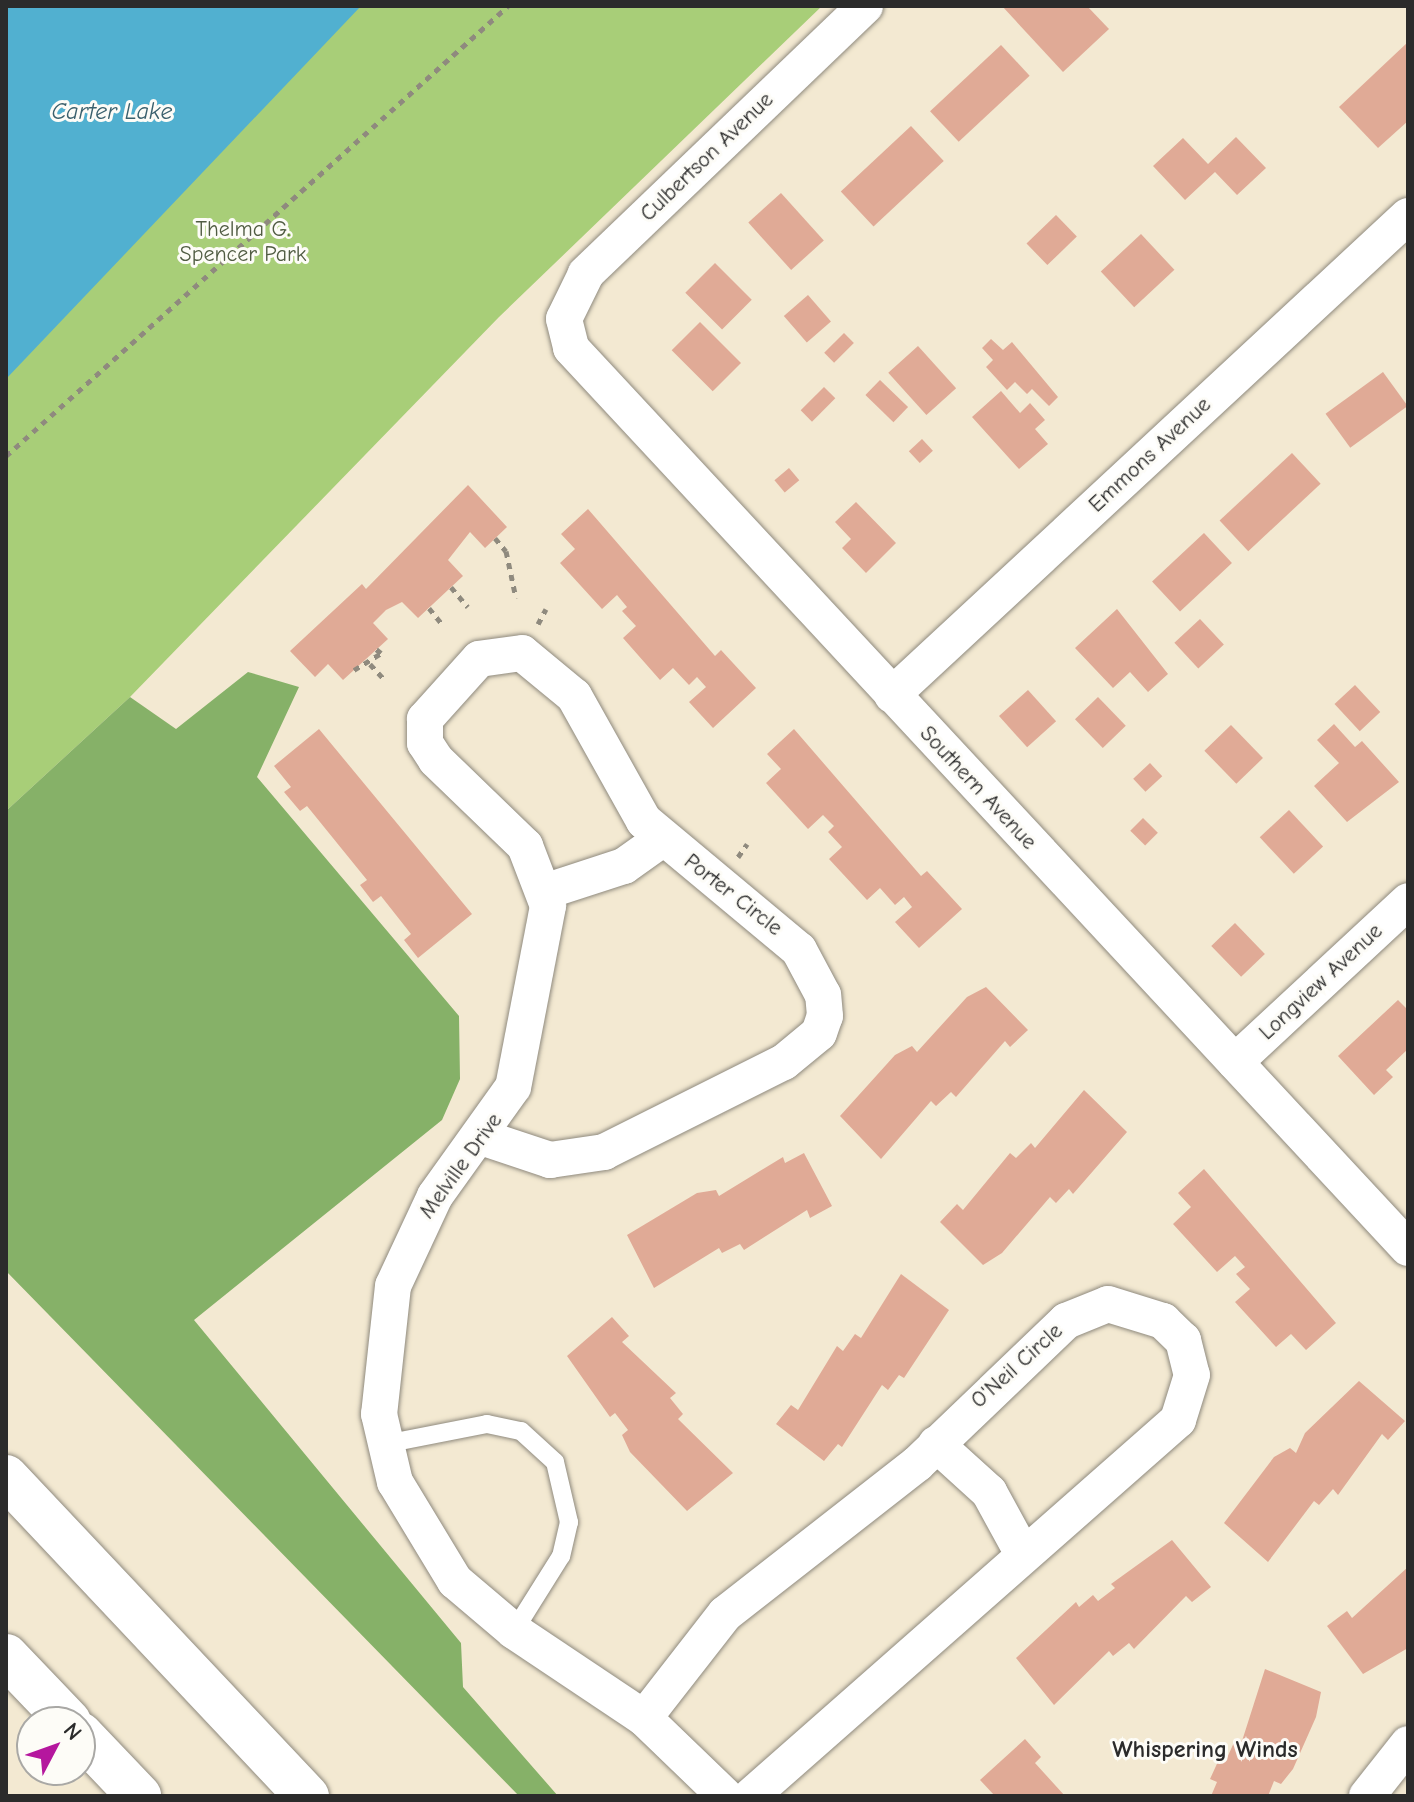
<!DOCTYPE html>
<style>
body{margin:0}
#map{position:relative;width:1414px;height:1802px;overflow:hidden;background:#f3e9d2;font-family:"Comic Neue",sans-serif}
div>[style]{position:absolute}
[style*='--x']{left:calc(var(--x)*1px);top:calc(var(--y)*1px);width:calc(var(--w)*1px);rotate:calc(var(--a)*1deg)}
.green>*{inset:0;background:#a8ce78}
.forest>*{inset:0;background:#86b168}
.water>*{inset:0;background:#51b0d0}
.building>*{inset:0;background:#e0aa96;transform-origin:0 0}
.path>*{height:5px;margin-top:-2.5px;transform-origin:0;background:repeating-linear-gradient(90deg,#8f8a7e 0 6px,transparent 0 12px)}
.roads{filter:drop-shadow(0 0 2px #8f8a7e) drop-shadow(0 0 2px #8f8a7e)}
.lane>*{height:18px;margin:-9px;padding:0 9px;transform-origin:9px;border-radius:9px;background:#fff}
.street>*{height:36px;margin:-18px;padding:0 18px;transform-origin:18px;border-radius:18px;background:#fff}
.highway>*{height:44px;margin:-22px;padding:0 22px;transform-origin:22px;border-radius:22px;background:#fff}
span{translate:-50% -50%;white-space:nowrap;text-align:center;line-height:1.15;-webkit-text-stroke:6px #fdfcf7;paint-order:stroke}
.street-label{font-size:22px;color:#2b2b2b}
.park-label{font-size:22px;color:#505c42}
.water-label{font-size:24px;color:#3a606d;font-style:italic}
.neighbourhood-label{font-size:24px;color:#2b2b2b;font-weight:700}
.frame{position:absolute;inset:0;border:8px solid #2b2b2b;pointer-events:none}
.north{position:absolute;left:16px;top:1706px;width:80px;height:80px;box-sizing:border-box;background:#fdfcf7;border:2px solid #a9a8a5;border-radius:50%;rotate:49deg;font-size:22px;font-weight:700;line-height:32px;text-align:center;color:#2b2b2b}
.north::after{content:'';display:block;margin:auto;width:28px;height:36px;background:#b5179e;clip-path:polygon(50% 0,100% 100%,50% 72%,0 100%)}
</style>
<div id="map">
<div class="green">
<div style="clip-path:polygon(6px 6px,822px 6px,499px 317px,130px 697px,6px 811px)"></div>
</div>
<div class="forest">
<div style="clip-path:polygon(248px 672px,299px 687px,257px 777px,459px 1016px,460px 1079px,442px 1120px,194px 1320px,461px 1643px,463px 1687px,558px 1796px,519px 1796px,6px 1271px,6px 811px,130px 697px,176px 729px)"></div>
</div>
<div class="water">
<div style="clip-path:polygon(6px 6px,361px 6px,6px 379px)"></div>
</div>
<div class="building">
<div style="clip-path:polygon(1002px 6px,1087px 6px,1109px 29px,1063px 72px)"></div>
<div style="clip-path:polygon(1408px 42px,1408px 121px,1378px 148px,1339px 107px)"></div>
<div style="left:1001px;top:45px;width:42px;height:97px;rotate:47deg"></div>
<div style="left:911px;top:126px;width:48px;height:96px;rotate:47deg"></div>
<div style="clip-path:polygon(1236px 137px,1266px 168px,1237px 195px,1215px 172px,1185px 200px,1153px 166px,1183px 138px,1208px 164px)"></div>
<div style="left:781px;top:193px;width:64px;height:44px;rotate:48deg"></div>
<div style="left:1056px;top:215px;width:30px;height:41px;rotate:46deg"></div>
<div style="left:1141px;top:234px;width:49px;height:55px;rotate:47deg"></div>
<div style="left:715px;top:263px;width:52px;height:42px;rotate:45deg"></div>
<div style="left:808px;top:295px;width:35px;height:32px;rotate:49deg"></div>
<div style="left:700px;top:322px;width:58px;height:40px;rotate:45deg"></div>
<div style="left:844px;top:333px;width:14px;height:28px;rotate:45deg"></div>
<div style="clip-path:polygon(991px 339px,1003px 350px,1012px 342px,1058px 397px,1049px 406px,1032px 389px,1027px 394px,1015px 382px,1007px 390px,986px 367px,993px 360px,982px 348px)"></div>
<div style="left:918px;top:346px;width:57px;height:40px;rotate:48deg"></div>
<div style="left:1383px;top:372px;width:42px;height:71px;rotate:54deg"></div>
<div style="left:880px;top:380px;width:39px;height:21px;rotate:44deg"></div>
<div style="left:824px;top:387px;width:16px;height:33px;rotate:45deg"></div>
<div style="clip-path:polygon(1001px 391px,1020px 413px,1030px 403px,1045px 420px,1035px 429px,1048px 444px,1019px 469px,972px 417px)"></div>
<div style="left:922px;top:439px;width:16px;height:18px;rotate:47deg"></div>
<div style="left:1292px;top:453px;width:42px;height:99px;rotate:47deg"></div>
<div style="left:789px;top:468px;width:16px;height:19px;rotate:50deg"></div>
<div style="clip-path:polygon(468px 485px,507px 527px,485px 548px,470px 532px,448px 560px,463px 576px,418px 618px,402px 602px,386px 610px,373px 623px,388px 639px,343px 680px,328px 664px,315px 677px,290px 651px,362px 584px,366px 589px)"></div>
<div style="clip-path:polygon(856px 502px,896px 543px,866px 573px,842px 548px,851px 539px,835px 522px)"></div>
<div style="clip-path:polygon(588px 509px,715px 656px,721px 650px,756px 688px,713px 728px,689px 702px,706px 687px,697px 677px,689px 685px,673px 668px,660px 680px,623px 638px,636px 626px,622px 611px,627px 607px,617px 595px,602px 609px,560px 563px,575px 549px,561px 534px)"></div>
<div style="left:1204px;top:533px;width:41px;height:71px;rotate:47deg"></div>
<div style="clip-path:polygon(1117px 609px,1168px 674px,1148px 692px,1130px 672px,1113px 688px,1075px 648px)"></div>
<div style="left:1200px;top:619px;width:35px;height:35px;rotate:47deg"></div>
<div style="left:1355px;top:685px;width:37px;height:28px;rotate:47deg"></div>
<div style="left:1028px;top:690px;width:42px;height:39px;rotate:48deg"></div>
<div style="left:1098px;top:697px;width:40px;height:32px;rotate:46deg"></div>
<div style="clip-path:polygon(1334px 724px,1355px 747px,1362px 741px,1399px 782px,1347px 822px,1314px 786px,1339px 763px,1317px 740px)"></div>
<div style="left:1231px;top:725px;width:46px;height:37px;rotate:46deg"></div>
<div style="clip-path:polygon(319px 729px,472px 914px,418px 958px,404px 940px,411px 934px,381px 896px,373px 902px,360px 885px,367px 880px,307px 806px,300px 811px,284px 792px,291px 787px,274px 766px)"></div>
<div style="clip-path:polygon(794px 729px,921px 876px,927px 871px,962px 909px,919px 948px,895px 922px,912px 907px,904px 897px,895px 905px,880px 888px,867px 900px,829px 859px,842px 847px,828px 832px,834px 826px,823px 815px,808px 829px,766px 783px,781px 769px,767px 754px)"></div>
<div style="left:1150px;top:763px;width:18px;height:23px;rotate:47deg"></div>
<div style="left:1289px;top:810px;width:50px;height:40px;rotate:47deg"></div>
<div style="left:1143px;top:818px;width:21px;height:18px;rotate:45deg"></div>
<div style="left:1235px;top:923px;width:43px;height:33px;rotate:46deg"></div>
<div style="clip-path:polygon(986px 987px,1028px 1030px,1010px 1047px,1005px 1041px,956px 1097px,951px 1092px,936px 1106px,931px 1101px,881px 1159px,840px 1116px,895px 1055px,912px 1046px,917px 1052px,967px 997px)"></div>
<div style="clip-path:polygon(1398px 1000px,1408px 1010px,1408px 1049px,1386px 1070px,1393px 1077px,1374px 1095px,1338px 1056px)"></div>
<div style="clip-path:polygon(1084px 1090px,1127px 1132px,1073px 1194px,1069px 1189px,1056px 1203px,1050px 1197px,1002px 1253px,983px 1265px,940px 1222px,957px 1204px,963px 1210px,1010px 1153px,1016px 1158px,1031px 1143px,1035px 1148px)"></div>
<div style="clip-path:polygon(804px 1153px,832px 1206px,810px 1218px,807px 1210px,744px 1250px,740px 1244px,722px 1253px,719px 1248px,654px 1288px,627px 1235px,697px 1193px,716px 1190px,719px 1196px,783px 1157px,785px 1163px)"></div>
<div style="clip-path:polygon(1204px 1169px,1336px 1323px,1306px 1350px,1291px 1334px,1276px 1347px,1235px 1302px,1250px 1289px,1236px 1274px,1245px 1267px,1235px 1256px,1217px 1272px,1173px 1224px,1191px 1207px,1178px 1193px)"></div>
<div style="clip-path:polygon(901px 1274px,949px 1310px,904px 1378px,899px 1375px,888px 1390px,882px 1385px,842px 1447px,838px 1444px,824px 1461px,776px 1424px,791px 1405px,798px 1410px,837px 1346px,843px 1351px,855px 1334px,861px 1338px)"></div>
<div style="clip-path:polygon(612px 1317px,629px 1336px,622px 1342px,676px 1393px,670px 1398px,683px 1414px,678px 1419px,733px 1473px,687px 1511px,630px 1452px,622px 1435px,628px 1430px,615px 1413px,610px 1417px,567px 1356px)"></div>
<div style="clip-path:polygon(1359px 1381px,1405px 1421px,1388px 1440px,1382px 1434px,1338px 1495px,1333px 1489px,1319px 1505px,1314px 1501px,1268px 1562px,1224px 1523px,1274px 1457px,1290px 1448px,1296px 1453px,1305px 1433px)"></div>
<div style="clip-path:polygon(1172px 1540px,1211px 1587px,1192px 1602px,1186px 1596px,1134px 1649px,1129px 1643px,1113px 1656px,1109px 1651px,1054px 1705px,1016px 1658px,1076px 1602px,1079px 1607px,1093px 1595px,1098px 1601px,1115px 1588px,1111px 1584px)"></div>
<div style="clip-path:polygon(1408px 1567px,1408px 1648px,1363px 1674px,1327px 1626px,1347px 1611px,1352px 1618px)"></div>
<div style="clip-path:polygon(1265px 1669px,1321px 1692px,1316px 1717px,1293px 1769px,1281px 1784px,1274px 1781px,1268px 1796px,1211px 1796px,1217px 1782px,1210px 1779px,1221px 1755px,1227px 1758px,1236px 1738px,1242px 1741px)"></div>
<div style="clip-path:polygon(1025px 1739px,1041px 1757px,1035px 1763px,1065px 1796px,995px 1796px,980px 1780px)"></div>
</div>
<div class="path">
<div style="--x:6;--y:456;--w:674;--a:-41.87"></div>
<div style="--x:495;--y:538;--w:17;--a:50"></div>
<div style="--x:506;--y:551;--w:48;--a:78"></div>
<div style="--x:451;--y:587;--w:26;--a:50"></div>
<div style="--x:429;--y:608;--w:19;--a:51"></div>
<div style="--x:538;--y:624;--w:17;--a:-62"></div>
<div style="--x:370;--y:664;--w:21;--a:47"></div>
<div style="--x:354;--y:670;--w:32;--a:-32"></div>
<div style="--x:381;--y:653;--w:6;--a:-141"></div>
<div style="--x:738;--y:857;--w:16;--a:-55"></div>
</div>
<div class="roads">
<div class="lane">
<div style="--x:385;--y:1444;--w:104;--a:-11.1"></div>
<div style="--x:487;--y:1424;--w:35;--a:12"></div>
<div style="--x:521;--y:1431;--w:46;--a:42.4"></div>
<div style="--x:555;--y:1462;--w:62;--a:76.9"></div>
<div style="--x:569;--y:1522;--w:35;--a:103"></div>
<div style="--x:561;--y:1556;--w:89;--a:122.1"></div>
</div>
<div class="street">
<div style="--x:865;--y:6;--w:387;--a:136.2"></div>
<div style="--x:586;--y:274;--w:50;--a:116.1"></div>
<div style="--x:564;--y:319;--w:30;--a:76"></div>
<div style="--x:571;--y:348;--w:1229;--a:47.08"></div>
<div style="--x:892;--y:695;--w:704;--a:-42.87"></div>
<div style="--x:547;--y:891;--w:81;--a:-18"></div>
<div style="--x:624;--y:866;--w:47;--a:-35.4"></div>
<div style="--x:1235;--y:1062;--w:236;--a:-42.9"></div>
<div style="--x:484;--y:1138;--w:70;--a:18.4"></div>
<div style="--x:550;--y:1160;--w:55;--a:-8.4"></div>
<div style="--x:604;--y:1152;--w:201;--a:-26.6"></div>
<div style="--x:784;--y:1062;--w:45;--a:-39.6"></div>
<div style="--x:819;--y:1033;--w:18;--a:-71"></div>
<div style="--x:825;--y:1016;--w:21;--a:-95"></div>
<div style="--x:823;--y:995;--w:51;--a:-118.1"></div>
<div style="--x:799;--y:950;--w:202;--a:-140.2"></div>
<div style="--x:644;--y:821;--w:143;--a:-119.2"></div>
<div style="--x:574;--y:696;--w:67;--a:-140.4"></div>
<div style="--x:522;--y:653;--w:43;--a:172.1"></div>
<div style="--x:479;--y:659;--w:81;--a:132"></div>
<div style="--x:425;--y:719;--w:24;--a:90"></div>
<div style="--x:425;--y:743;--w:20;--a:57"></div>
<div style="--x:436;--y:760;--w:124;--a:44"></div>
<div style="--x:525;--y:846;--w:64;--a:69"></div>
<div style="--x:548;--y:906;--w:184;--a:100.9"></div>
<div style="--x:513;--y:1087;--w:134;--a:125.6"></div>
<div style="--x:435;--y:1196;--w:99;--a:115"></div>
<div style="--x:393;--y:1286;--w:129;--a:96.2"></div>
<div style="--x:379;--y:1414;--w:70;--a:76.8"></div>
<div style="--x:395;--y:1482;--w:116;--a:58.8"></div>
<div style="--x:455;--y:1581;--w:77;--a:40.3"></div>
<div style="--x:514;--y:1631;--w:156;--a:33.8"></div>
<div style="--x:644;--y:1718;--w:112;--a:43.9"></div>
<div style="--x:936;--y:1444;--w:72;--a:42.2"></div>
<div style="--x:989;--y:1492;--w:71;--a:61.3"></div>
<div style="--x:644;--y:1718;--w:132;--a:-52.1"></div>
<div style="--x:725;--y:1614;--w:244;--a:-38"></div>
<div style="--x:917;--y:1464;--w:207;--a:-43.8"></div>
<div style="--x:1066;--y:1321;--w:45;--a:-22"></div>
<div style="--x:1108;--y:1304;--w:58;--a:17.2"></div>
<div style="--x:1163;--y:1321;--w:28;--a:44"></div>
<div style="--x:1183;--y:1340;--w:36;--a:76"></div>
<div style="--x:1192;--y:1375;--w:47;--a:107.3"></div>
<div style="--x:1178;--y:1420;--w:569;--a:138.63"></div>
<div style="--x:1367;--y:1796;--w:66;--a:-51.7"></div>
</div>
<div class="highway">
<div style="--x:6;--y:1477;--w:439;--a:46.7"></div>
<div style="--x:6;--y:1656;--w:91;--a:46.3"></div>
<div style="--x:80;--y:1734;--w:86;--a:46.4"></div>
</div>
</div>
<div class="street-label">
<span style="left:707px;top:157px;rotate:-44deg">Culbertson Avenue</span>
<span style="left:1150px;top:455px;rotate:-43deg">Emmons Avenue</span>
<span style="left:978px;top:788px;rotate:47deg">Southern Avenue</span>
<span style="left:733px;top:895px;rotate:38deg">Porter Circle</span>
<span style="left:1321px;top:982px;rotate:-43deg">Longview Avenue</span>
<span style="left:461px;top:1166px;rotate:-54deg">Melville Drive</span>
<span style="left:1017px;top:1366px;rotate:-42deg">O'Neil Circle</span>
</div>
<div class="park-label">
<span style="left:243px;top:242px">Thelma G.<br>Spencer Park</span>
</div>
<div class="water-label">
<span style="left:112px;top:112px">Carter Lake</span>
</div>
<div class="neighbourhood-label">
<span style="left:1205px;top:1750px">Whispering Winds</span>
</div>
<div class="frame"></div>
<div class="north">N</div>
</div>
